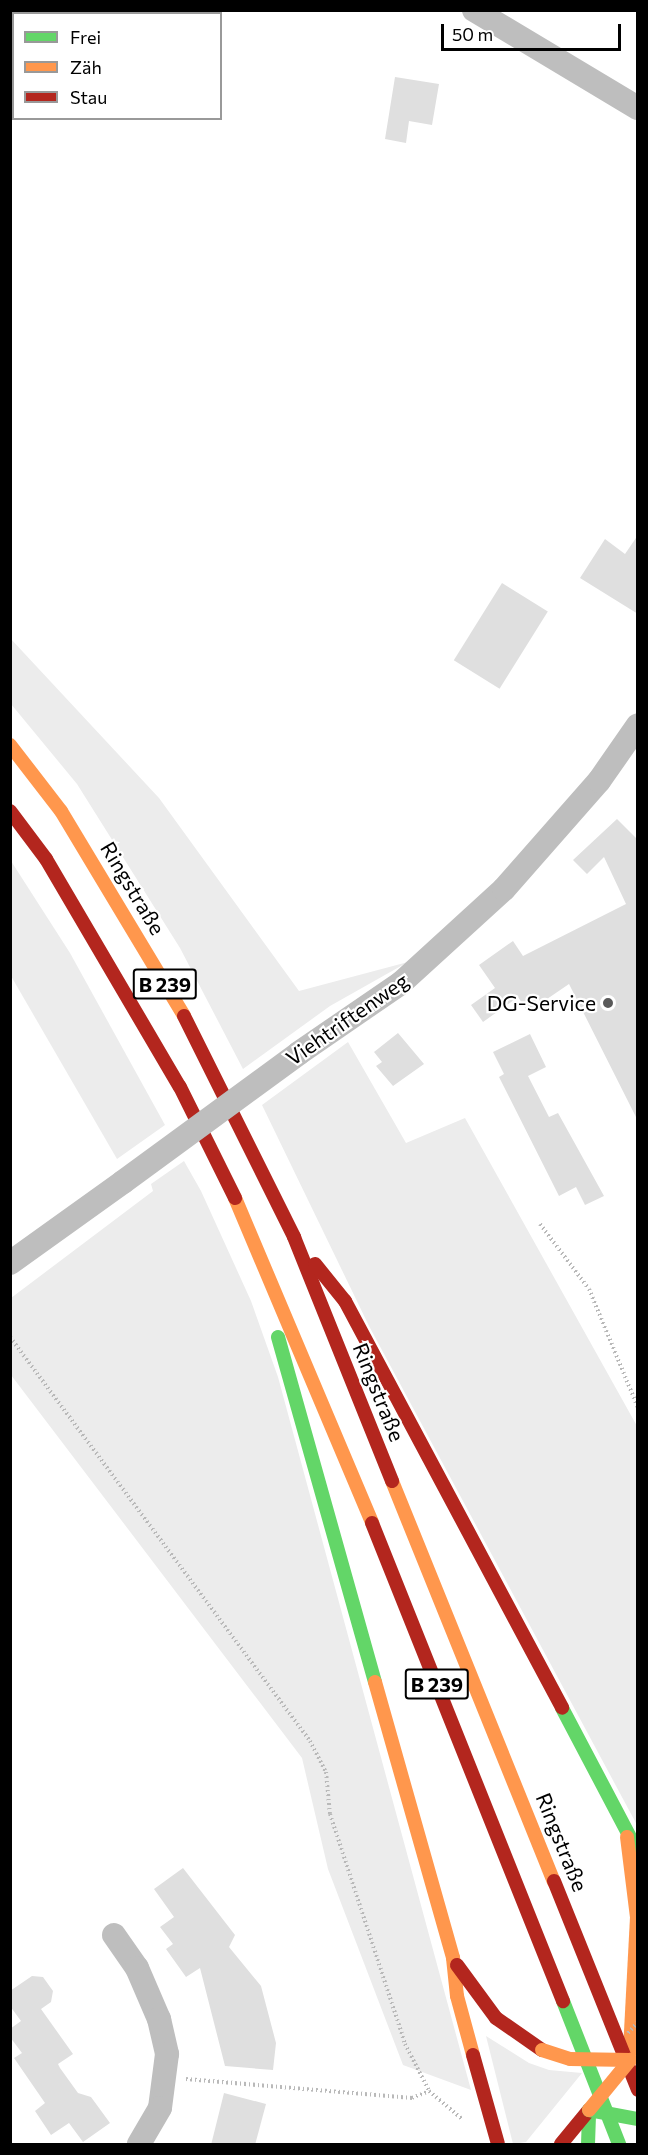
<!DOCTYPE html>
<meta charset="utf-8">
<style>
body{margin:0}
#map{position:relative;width:648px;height:2155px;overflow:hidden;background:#fff;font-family:Commissioner,sans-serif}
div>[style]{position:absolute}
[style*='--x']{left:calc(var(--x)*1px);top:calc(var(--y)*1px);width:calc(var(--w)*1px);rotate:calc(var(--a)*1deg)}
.green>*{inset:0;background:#ececec}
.building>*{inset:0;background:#dfdfdf;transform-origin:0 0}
.path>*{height:4px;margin-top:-2px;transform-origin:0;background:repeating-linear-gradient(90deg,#b9b9b9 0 1.5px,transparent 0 4.5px)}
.street>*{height:24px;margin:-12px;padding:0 12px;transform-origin:12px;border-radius:12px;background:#bebebe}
.fast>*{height:14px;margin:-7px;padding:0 7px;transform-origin:7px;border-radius:7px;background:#63d668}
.slow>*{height:14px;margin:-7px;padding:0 7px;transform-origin:7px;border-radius:7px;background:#ff974d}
.jam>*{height:14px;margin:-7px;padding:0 7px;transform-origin:7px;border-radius:7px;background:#b3261e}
.path-bridge>*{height:4px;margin-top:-2px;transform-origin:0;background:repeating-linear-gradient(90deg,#b9b9b9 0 1.5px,transparent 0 4.5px)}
.street-bridge>*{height:24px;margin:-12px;padding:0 12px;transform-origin:12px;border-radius:12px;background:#bebebe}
.fast-bridge>*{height:14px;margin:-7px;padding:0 7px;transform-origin:7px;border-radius:7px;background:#63d668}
.slow-bridge>*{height:14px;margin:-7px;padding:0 7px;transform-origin:7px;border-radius:7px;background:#ff974d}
.dots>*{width:16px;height:16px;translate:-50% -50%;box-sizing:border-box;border:3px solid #fff;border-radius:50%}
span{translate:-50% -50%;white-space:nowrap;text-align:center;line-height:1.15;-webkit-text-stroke:4.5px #fff;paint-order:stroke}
.shield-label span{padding:2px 4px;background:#fff;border:2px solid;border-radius:4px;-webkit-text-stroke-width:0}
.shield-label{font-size:20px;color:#000;font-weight:700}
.street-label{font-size:21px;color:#000}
.poi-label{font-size:21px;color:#000}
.right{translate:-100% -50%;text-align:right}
.frame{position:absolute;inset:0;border:12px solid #000;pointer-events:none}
.legend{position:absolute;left:12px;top:12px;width:210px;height:108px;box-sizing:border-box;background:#fff;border:2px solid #999;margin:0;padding:8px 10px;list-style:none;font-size:18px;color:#000}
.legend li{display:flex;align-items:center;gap:12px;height:30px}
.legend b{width:30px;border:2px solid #999}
.scale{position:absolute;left:441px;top:24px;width:180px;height:27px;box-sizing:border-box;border:3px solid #000;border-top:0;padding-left:8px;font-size:18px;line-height:21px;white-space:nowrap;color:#000;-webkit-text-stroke:4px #fff;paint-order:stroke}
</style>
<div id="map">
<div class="green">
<div style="clip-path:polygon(10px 638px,159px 798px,299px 991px,408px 962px,330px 1006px,243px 1069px,180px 948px,77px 784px,11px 704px)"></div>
<div style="clip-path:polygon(11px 861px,70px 953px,165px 1125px,117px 1159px,11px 976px)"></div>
<div style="clip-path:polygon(348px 1042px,406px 1143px,465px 1118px,637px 1426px,637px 1825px,369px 1326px,262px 1105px)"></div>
<div style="clip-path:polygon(184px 1161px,201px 1191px,251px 1301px,278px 1377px,471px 2090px,403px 2065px,328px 1869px,302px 1758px,11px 1375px,11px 1298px,153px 1191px,151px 1184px)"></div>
<div style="clip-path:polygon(486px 2036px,529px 2063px,549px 2070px,582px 2073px,526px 2142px,513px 2144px)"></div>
</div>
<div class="building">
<div style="clip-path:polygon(395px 77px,439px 84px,432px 125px,409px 121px,406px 143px,385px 139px)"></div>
<div style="clip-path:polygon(638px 535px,638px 614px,580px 578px,605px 539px,625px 554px)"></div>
<div style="left:502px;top:583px;width:54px;height:91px;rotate:32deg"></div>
<div style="clip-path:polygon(617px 819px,638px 840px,638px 1121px,569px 984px,528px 1012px,518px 997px,483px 1022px,471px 1005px,495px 988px,479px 965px,513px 941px,523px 956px,626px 904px,604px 857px,587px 874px,573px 860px)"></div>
<div style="clip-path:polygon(398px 1033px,424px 1064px,393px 1086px,376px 1066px,382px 1062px,374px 1052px)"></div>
<div style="clip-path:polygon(530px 1034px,546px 1067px,528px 1076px,549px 1117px,558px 1113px,604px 1196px,585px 1205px,576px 1187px,559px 1196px,499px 1077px,504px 1074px,493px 1052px)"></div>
<div style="clip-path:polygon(183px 1868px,235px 1935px,229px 1947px,261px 1986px,276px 2043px,273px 2070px,225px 2066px,200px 1968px,186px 1977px,166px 1949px,173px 1944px,160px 1927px,174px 1917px,154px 1889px)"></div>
<div style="clip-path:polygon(32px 1976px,43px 1977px,53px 1991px,51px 2002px,41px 2009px,73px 2054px,58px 2064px,60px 2068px,78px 2093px,91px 2097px,110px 2123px,83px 2142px,69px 2123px,51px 2135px,35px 2111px,45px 2103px,14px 2058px,22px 2053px,10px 2037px,10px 2029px,21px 2021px,10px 2006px,10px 1991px)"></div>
<div style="clip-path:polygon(224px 2093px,266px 2104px,255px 2145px,211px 2145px)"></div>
</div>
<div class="path">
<div style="--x:540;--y:1224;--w:81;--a:53"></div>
<div style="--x:589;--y:1289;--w:129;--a:67.6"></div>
<div style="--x:10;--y:1337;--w:503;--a:53.4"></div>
<div style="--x:310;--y:1741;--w:35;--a:63"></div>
<div style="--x:326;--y:1772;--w:42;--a:84.6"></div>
<div style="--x:330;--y:1814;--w:242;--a:71.9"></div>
<div style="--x:405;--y:2044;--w:53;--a:62.9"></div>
<div style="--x:429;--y:2091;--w:43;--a:40.3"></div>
<div style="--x:186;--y:2079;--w:227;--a:4.8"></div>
<div style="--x:412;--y:2098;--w:18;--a:-22"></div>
</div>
<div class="street">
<div style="--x:474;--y:10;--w:191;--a:30.9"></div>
<div style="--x:299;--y:1053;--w:124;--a:-34.5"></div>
<div style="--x:401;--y:983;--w:139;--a:-42.4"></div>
<div style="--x:504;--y:889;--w:144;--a:-48.7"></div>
<div style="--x:599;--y:781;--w:68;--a:-55.1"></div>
<div style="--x:10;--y:1263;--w:139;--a:-35.6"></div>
<div style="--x:114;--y:1935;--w:40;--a:55.1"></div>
<div style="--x:137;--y:1968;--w:56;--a:66.7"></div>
<div style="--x:159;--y:2019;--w:36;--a:77"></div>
<div style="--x:167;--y:2054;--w:54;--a:97.4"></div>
<div style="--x:160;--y:2108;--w:42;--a:120.3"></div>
</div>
<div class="fast">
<div style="--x:278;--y:1337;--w:358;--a:74.3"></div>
<div style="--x:562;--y:1708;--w:163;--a:62.2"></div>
<div style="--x:563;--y:2001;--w:154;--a:68.6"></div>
<div style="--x:588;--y:2144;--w:34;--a:-88"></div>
</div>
<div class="slow">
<div style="--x:10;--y:745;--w:83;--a:52.3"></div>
<div style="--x:61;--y:811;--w:239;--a:59"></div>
<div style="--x:235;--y:1198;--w:353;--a:67.1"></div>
<div style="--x:392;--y:1481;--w:432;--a:68"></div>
<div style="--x:375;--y:1682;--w:287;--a:74.2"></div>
<div style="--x:453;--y:1958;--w:38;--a:84"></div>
<div style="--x:457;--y:1996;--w:61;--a:74.8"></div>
<div style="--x:627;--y:1837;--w:81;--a:82.9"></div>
<div style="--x:637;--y:1917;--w:135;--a:93"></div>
</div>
<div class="jam">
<div style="--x:10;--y:811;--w:60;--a:53.1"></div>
<div style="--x:46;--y:859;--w:264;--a:59.6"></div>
<div style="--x:180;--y:1087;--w:124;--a:63.6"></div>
<div style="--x:184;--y:1016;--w:247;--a:63.5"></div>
<div style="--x:294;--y:1237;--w:263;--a:68.1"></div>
<div style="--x:315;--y:1264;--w:48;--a:51"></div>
<div style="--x:345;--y:1301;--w:461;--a:61.9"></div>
<div style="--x:372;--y:1523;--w:515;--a:68.22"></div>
<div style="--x:554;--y:1881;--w:225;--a:68.1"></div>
<div style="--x:457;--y:1965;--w:66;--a:53.7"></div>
<div style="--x:496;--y:2018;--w:56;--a:34.8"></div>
<div style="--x:473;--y:2055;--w:92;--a:74.3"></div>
<div style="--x:561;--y:2144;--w:44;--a:-50.5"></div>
</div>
<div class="path-bridge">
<div style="--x:628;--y:2033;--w:15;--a:-48"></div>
</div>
<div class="street-bridge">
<div style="--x:123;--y:1182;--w:218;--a:-36.2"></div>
</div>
<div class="fast-bridge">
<div style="--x:589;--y:2110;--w:50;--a:10.4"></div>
</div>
<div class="slow-bridge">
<div style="--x:542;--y:2050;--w:29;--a:18"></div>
<div style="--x:570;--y:2059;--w:60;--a:1"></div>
<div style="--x:589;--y:2110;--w:65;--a:-50.6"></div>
</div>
<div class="dots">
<div style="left:608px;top:1003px;background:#595959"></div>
</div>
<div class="shield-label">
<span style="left:165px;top:984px">B 239</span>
<span style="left:437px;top:1684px">B 239</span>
</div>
<div class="street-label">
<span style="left:133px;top:888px;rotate:59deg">Ringstraße</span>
<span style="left:347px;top:1019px;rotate:-35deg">Viehtriftenweg</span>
<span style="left:379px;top:1392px;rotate:68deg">Ringstraße</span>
<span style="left:562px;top:1842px;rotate:68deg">Ringstraße</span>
</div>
<div class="poi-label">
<span class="right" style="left:596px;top:1003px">DG-Service</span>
</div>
<div class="frame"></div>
<ul class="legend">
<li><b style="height:8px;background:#63d668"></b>Frei</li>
<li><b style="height:8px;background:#ff974d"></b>Zäh</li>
<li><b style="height:8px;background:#b3261e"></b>Stau</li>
</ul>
<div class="scale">50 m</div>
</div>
